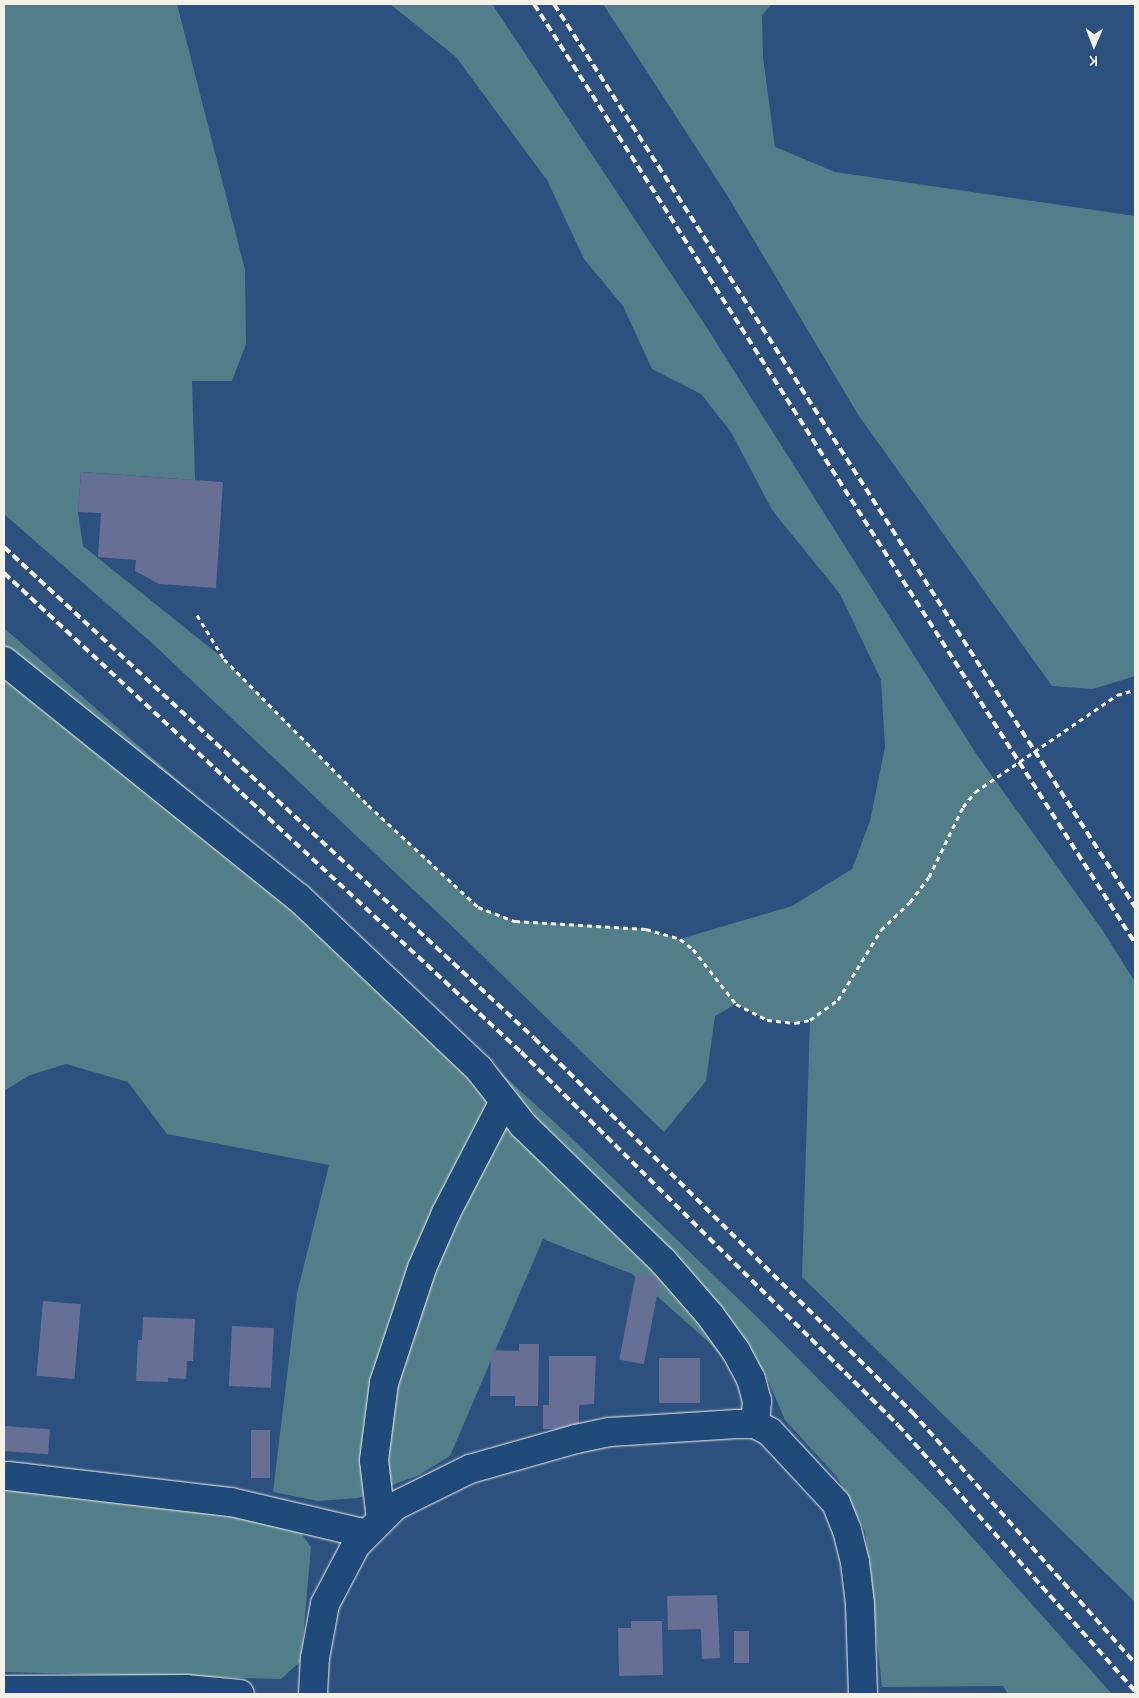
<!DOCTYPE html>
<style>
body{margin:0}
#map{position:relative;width:1139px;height:1698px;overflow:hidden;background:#2d517f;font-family:Pangolin,sans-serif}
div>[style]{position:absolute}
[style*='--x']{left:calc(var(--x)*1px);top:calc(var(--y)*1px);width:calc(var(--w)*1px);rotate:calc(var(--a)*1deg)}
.green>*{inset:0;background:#517e88}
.building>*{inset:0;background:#676f95;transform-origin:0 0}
.path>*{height:3px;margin-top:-1.5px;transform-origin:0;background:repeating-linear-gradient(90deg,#f4f1e8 0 5px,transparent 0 9px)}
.roads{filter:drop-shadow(0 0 1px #f4f1e8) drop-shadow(0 0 1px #f4f1e8)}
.minor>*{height:28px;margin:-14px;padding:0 14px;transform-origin:14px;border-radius:14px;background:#1f4a7a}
.rail>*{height:4px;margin-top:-2px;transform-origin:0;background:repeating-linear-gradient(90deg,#f4f1e8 0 8px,transparent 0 12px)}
span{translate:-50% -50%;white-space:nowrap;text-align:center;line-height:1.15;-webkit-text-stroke:5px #1f4a7a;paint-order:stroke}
.frame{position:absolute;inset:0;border:5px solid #f4f1e8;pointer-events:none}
.north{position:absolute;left:1069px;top:20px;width:50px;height:50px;-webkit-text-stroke:4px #1f4a7a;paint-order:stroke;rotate:181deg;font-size:14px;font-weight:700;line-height:20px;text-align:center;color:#f4f1e8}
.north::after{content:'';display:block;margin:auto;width:18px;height:22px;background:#f4f1e8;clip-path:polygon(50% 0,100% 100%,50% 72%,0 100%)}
</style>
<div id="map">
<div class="green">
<div style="clip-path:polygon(4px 4px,177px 4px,245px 270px,246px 344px,232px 381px,192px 381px,195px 480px,81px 472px,78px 512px,83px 546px,224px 659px,368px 805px,478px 907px,515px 921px,646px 929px,680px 939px,792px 906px,852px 869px,870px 821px,885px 747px,881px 680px,840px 594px,772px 510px,731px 432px,701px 394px,652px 369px,623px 306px,584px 259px,547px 180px,456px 57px,390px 4px,492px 4px,707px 328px,975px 752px,1103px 931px,1135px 982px,1135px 1602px,802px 1277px,810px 1020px,795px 1023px,767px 1020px,736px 1004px,715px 1016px,706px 1081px,664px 1132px,457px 931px,152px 643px,4px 514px)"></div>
<div style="clip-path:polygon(603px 4px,772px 4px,762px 15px,763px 57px,775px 147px,835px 172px,1135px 216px,1135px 676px,1093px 689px,1052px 686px,859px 416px,727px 195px)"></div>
<div style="clip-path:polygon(4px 628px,286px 875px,564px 1131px,752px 1312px,946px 1508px,1112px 1694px,1008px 1694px,1003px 1686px,882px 1687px,865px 1531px,837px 1477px,785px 1420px,764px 1371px,738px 1378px,712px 1345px,632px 1274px,543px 1239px,450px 1456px,419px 1475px,358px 1498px,318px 1501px,273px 1492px,297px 1293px,329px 1165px,167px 1134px,128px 1082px,66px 1064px,30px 1075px,4px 1091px)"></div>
<div style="clip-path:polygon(4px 1488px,198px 1507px,298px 1529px,311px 1547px,301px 1661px,281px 1679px,4px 1672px)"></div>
</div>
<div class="building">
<div style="clip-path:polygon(81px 472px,223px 482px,216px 588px,159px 584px,135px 571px,136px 560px,98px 557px,101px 513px,78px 512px)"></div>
<div style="left:636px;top:1273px;width:25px;height:88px;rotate:11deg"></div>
<div style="left:43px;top:1301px;width:38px;height:75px;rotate:5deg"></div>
<div style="clip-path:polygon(143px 1317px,195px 1319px,193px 1361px,187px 1361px,186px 1379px,168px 1378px,168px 1382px,136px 1381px,138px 1340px,142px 1340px)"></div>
<div style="left:232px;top:1326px;width:42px;height:60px;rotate:3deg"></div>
<div style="clip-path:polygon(519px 1344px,539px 1344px,538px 1406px,515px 1406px,515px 1396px,490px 1396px,491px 1350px,519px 1351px)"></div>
<div style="clip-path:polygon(549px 1356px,596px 1356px,594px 1404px,579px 1405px,579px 1429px,543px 1429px,543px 1405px,549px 1405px)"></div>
<div style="left:700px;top:1358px;width:45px;height:41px;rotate:90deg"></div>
<div style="left:4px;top:1426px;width:46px;height:25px;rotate:4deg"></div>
<div style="left:251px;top:1430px;width:19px;height:48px"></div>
<div style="clip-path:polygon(717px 1595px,720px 1658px,702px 1659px,701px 1629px,668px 1630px,667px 1596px)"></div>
<div style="clip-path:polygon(631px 1621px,662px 1621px,663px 1675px,619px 1676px,618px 1628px,631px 1628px)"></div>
<div style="left:734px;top:1631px;width:15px;height:32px"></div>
</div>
<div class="path">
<div style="--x:197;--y:615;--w:52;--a:58.5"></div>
<div style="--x:224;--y:659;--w:205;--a:45.4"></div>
<div style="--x:368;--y:805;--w:150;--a:42.8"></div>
<div style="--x:478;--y:907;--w:40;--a:21"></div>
<div style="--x:515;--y:921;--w:131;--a:3.5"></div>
<div style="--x:646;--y:929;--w:35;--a:16"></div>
<div style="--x:680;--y:939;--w:16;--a:38"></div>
<div style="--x:693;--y:949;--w:70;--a:52"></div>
<div style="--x:736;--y:1004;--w:35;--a:27"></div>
<div style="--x:767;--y:1020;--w:28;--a:6"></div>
<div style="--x:795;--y:1023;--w:15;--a:-11"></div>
<div style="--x:810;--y:1020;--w:34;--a:-36"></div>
<div style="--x:838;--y:1000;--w:82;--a:-58.4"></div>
<div style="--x:881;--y:930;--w:40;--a:-44"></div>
<div style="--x:910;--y:902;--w:31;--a:-53"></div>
<div style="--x:929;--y:877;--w:78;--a:-64.1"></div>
<div style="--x:963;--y:807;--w:19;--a:-51"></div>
<div style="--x:975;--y:792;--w:172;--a:-34.3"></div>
<div style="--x:1117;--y:695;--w:19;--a:-16"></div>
</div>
<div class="roads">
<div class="minor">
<div style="--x:4;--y:661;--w:377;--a:38.8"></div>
<div style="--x:298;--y:897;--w:250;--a:43.5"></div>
<div style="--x:479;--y:1069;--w:71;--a:51.8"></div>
<div style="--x:523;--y:1125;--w:195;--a:44.2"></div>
<div style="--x:663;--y:1261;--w:72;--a:49"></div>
<div style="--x:710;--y:1315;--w:44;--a:54.2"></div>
<div style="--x:736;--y:1351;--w:32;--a:62"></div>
<div style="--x:751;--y:1379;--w:23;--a:75"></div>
<div style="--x:757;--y:1401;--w:23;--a:95"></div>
<div style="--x:8;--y:1476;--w:225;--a:6.7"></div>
<div style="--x:231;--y:1502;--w:139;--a:13.3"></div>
<div style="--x:381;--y:1519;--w:59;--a:-96.8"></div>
<div style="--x:374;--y:1460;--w:78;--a:-82.6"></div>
<div style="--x:384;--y:1383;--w:121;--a:-71.7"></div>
<div style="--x:422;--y:1268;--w:60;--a:-66.4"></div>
<div style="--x:446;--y:1213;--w:126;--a:-62.6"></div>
<div style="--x:4;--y:1690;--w:182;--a:-0.3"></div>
<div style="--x:186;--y:1689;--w:54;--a:5.3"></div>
<div style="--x:313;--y:1694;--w:36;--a:-87"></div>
<div style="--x:315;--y:1658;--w:55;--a:-79.5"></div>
<div style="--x:325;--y:1604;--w:67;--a:-62.3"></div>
<div style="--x:356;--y:1545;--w:55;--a:-45"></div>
<div style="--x:395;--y:1506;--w:84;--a:-26.3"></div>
<div style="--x:470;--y:1469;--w:110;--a:-15.8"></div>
<div style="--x:576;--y:1439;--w:35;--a:-12"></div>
<div style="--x:610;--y:1432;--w:127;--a:-3.6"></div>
<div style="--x:737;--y:1424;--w:18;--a:0"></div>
<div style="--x:755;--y:1424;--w:17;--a:28"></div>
<div style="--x:770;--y:1432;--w:97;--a:47.1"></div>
<div style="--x:836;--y:1503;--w:29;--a:68"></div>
<div style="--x:847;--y:1530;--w:33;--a:76"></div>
<div style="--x:855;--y:1562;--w:42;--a:83.2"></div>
<div style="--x:860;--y:1604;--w:90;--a:88.1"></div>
</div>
</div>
<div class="rail">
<div style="--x:534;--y:4;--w:1115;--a:57.38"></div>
<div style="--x:554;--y:4;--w:1074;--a:57.24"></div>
<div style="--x:4;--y:547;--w:722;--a:42.81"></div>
<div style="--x:534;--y:1038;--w:532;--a:44.7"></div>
<div style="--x:912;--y:1412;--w:336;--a:48.4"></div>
<div style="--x:4;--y:573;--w:705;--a:42.82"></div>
<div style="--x:521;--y:1052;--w:530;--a:44.69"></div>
<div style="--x:898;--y:1425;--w:356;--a:48.3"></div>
</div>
<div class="frame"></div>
<div class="north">K</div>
</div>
